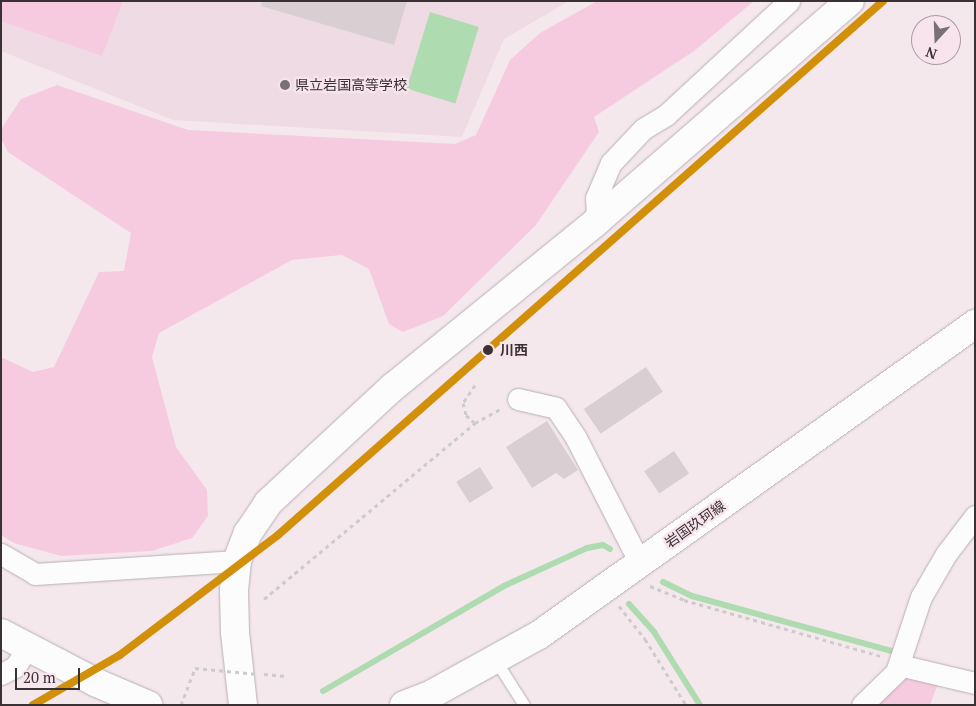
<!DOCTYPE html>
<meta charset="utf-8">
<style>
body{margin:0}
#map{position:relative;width:976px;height:706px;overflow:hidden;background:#f4e8ed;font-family:"PT Serif","Noto Sans JP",serif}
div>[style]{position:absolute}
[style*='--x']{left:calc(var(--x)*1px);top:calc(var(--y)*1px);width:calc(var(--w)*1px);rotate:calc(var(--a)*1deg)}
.built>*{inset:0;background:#efdbe3}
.green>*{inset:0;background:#f7cbdf}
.water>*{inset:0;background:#aedbb0;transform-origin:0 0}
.stream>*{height:6px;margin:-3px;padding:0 3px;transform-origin:3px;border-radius:3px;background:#aedbb0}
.building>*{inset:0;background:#d9cfd3;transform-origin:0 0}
.path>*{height:3px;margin-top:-1.5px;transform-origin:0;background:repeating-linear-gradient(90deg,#cecbcc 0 4px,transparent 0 8px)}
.roads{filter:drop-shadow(0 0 1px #b8afb3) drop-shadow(0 0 1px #b8afb3)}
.service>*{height:11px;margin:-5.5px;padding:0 5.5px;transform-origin:5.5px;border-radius:5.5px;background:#fdfcfc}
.minor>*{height:21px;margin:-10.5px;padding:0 10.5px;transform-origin:10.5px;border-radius:10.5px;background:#fdfcfc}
.tertiary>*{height:28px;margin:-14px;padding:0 14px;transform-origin:14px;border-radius:14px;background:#fdfcfc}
.primary>*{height:28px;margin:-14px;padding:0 14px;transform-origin:14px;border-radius:14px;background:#fdfcfc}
.path-bridge>*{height:3px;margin-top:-1.5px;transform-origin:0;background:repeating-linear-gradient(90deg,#cecbcc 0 4px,transparent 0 8px)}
.rail-1>*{height:8px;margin:-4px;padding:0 4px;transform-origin:4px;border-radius:4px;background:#d18f0a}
.dots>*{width:14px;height:14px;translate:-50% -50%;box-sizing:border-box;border:2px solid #f8e4ec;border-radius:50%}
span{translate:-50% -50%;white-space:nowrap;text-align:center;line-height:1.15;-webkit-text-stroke:4.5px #f8e4ec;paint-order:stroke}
.poi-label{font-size:14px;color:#393134}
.left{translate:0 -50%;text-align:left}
.stop-label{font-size:14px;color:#393134;font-weight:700}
.street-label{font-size:14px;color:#393134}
.frame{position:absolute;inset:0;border:2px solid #393134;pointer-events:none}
.north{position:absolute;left:911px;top:15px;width:50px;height:50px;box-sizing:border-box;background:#f8e4ec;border:1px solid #ac9ca2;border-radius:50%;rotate:200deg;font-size:14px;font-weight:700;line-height:20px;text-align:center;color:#393134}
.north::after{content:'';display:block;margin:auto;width:18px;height:22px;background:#7a7175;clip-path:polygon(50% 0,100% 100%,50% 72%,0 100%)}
.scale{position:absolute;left:15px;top:668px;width:65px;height:22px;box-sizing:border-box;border:2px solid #393134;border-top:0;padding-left:6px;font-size:15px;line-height:18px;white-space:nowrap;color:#393134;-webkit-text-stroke:4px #f8e4ec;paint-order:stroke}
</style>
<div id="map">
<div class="built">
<div style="clip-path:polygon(1px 1px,569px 1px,504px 39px,462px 137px,173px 120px,1px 51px)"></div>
</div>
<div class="green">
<div style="clip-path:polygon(1px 1px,123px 1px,102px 56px,1px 21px)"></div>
<div style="clip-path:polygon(597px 1px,754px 1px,694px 51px,594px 117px,599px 132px,536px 225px,443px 316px,403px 332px,389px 324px,369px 269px,342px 255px,292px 260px,159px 333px,152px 357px,176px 447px,207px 490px,208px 516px,192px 538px,152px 551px,61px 556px,14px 543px,1px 535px,1px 357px,33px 372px,54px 367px,99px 272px,124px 271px,131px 233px,8px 152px,1px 139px,1px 129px,21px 99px,57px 85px,188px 130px,455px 144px,476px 135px,510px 60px,540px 33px)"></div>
<div style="clip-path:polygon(913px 674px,938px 684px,930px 705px,873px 705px,901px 679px)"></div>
</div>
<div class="water">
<div style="left:430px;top:12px;width:51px;height:80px;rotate:17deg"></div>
</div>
<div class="stream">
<div style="--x:663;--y:582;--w:32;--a:26"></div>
<div style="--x:692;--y:596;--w:215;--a:15.4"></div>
<div style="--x:629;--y:604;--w:38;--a:48"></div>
<div style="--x:654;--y:632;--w:86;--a:57.8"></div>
<div style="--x:323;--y:691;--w:209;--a:-30.1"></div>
<div style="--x:504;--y:586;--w:91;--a:-24.6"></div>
<div style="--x:587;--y:548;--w:16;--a:-11"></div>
<div style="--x:603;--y:545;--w:8;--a:30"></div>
</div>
<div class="building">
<div style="clip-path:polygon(262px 1px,407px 1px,394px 45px,261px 6px)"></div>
<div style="left:646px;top:367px;width:30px;height:75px;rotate:56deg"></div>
<div style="clip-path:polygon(547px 421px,578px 470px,564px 479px,556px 473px,532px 488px,506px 447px)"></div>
<div style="left:674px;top:451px;width:27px;height:36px;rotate:56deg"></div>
<div style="left:480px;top:467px;width:25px;height:28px;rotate:58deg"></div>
</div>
<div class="path">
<div style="--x:475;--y:385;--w:22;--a:124"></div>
<div style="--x:463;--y:403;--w:12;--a:76"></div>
<div style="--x:466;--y:415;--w:12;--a:42"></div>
<div style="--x:650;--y:586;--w:37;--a:22"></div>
<div style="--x:684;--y:600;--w:205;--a:15.9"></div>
<div style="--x:264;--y:599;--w:275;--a:-39.8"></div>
<div style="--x:475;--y:423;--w:29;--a:-29"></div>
<div style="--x:619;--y:606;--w:42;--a:51.8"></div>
<div style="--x:645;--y:639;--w:78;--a:58.2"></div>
<div style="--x:264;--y:674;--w:22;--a:5"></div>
</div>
<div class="roads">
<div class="service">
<div style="--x:496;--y:661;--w:52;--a:57.5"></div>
</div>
<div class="minor">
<div style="--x:597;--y:221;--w:23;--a:-92"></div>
<div style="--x:596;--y:198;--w:38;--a:-67"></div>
<div style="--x:611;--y:163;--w:47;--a:-46.7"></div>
<div style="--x:643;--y:129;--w:27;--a:-31"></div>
<div style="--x:666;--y:115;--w:168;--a:-42.8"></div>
<div style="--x:518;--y:399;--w:39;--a:13"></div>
<div style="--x:556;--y:408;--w:36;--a:56"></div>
<div style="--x:576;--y:438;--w:140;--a:62.9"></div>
<div style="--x:1;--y:554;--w:39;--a:30"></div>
<div style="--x:35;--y:574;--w:202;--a:-3.7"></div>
<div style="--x:899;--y:665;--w:78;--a:13.3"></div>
<div style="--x:1;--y:674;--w:16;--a:-27"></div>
<div style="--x:15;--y:667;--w:24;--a:-57"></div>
<div style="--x:862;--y:705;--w:47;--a:-44.1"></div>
<div style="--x:896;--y:672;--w:79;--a:-71.6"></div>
<div style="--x:921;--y:597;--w:50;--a:-59.8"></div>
<div style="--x:946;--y:554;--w:48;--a:-52.7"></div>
</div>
<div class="tertiary">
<div style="--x:243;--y:705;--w:73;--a:-96.3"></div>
<div style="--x:235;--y:632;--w:42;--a:-91.4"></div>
<div style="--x:234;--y:590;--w:29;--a:-84"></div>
<div style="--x:237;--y:561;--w:30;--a:-69"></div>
<div style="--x:248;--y:533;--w:36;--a:-56"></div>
<div style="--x:268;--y:503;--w:171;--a:-42.9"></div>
<div style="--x:393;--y:387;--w:263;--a:-39.1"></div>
<div style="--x:597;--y:221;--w:335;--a:-41"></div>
</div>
<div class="primary">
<div style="--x:1;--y:633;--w:108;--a:27.5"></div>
<div style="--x:97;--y:683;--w:56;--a:23.3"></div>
<div style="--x:404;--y:705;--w:30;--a:-21"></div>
<div style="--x:432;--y:694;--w:122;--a:-28.9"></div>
<div style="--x:539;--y:635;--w:536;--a:-35.5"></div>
</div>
</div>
<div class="path-bridge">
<div style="--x:181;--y:705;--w:40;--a:-69"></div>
<div style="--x:195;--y:668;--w:63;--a:5.4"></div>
</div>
<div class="rail-1">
<div style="--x:33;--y:705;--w:100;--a:-29.9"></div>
<div style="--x:120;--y:655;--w:198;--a:-37.2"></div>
<div style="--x:278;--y:535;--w:807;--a:-41.43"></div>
</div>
<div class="dots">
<div style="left:285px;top:85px;background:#7a7175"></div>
<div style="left:488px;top:350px;background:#393134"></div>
</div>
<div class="poi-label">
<span class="left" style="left:295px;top:85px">県立岩国高等学校</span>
</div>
<div class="stop-label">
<span class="left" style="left:500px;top:350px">川西</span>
</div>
<div class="street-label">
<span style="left:695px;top:524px;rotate:-35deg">岩国玖珂線</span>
</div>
<div class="frame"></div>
<div class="north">N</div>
<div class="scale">20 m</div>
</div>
